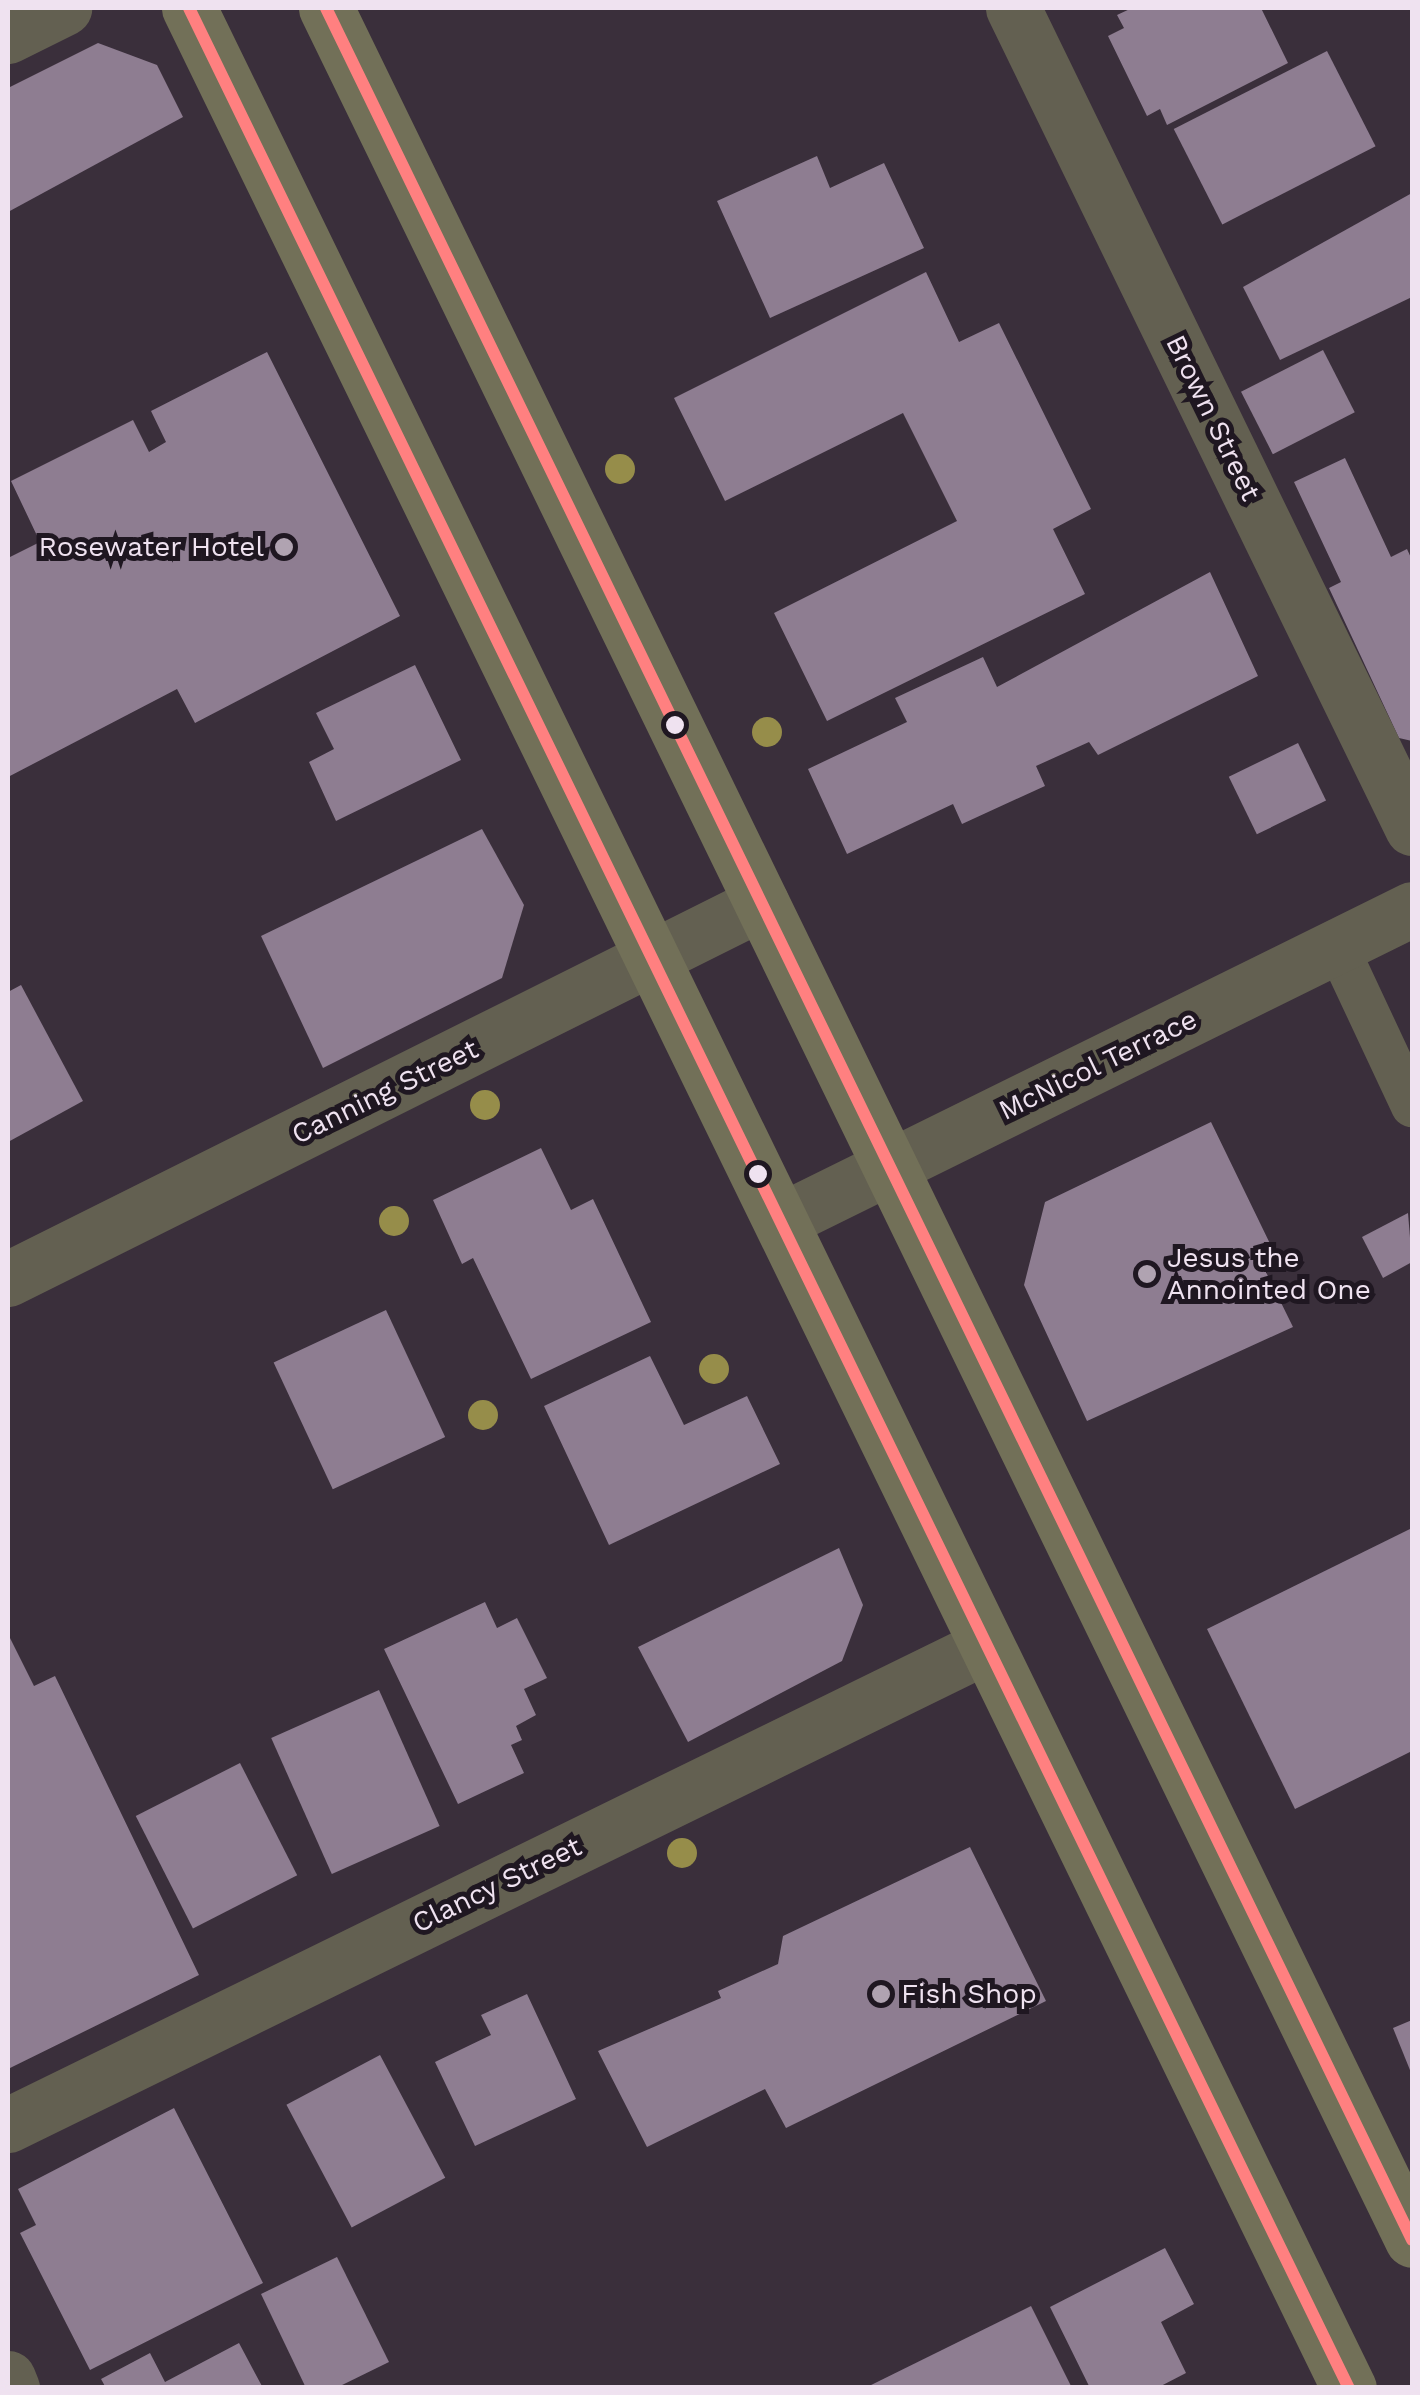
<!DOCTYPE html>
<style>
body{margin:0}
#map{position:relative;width:1420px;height:2395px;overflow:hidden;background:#3a2f3b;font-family:"Work Sans",sans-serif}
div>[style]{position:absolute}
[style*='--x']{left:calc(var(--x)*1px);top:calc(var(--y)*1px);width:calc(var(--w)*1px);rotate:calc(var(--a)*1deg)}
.building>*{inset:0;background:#8e7d91;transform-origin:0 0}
.lane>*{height:42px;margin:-21px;padding:0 21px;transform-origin:21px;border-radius:21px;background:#636051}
.street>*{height:55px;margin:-27.5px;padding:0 27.5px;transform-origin:27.5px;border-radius:27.5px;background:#636051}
.highway>*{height:55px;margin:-27.5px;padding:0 27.5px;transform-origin:27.5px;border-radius:27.5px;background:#727058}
.bus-1>*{height:12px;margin:-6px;padding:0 6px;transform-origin:6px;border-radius:6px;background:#ff8080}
.trees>*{width:30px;height:30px;margin:-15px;border-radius:50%;background:#968d4a}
.dots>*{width:28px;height:28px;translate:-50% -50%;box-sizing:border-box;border:5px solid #1f1721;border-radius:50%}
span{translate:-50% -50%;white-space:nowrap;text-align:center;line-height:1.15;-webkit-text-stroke:10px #1f1721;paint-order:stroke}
.street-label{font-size:28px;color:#efe2f0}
.poi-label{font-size:28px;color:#efe2f0}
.right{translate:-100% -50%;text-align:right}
.left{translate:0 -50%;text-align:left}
.frame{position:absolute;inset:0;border:10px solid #efe2f0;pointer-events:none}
</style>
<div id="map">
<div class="building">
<div style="clip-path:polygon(1132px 8px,1261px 8px,1288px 63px,1167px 125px,1160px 109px,1147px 116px,1108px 36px,1124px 28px,1117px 15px)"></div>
<div style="clip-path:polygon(98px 43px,157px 65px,183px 117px,8px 212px,8px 88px)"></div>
<div style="left:1327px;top:51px;width:107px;height:172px;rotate:63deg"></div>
<div style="clip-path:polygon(817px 156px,830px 188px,884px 163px,924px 248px,770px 318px,717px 201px)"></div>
<div style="clip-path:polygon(1412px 193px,1412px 297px,1280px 360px,1243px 287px)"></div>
<div style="clip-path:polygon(926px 272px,959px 342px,999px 323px,1091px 509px,1053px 529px,1085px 594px,827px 721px,774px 613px,957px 521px,903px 413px,725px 501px,674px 398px)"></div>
<div style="left:1323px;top:350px;width:70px;height:92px;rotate:63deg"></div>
<div style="clip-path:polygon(267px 352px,400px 616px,195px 723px,177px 689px,8px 777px,8px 558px,40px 542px,11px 481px,133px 420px,149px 452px,166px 442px,151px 411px)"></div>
<div style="clip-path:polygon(1345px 458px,1391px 557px,1407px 549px,1412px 560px,1412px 741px,1399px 738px,1329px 588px,1341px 582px,1294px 482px)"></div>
<div style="clip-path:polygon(1210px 572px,1258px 676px,1098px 755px,1089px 742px,1036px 766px,1045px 786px,962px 824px,953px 804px,847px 854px,808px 769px,907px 722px,895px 698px,983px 657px,997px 687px)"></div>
<div style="clip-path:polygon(415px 665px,461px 760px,336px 821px,309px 762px,334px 749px,316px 713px)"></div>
<div style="left:1298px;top:743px;width:64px;height:77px;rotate:64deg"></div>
<div style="clip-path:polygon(482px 829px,524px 905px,502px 978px,323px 1068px,261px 936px)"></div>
<div style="clip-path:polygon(21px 985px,83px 1101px,8px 1142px,8px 992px)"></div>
<div style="clip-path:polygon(1211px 1122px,1276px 1256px,1262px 1264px,1293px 1327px,1087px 1421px,1024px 1285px,1045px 1202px)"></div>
<div style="clip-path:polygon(541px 1148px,571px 1210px,593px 1199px,651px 1322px,531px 1379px,473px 1258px,462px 1264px,433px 1200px)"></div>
<div style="clip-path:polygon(1408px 1213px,1412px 1262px,1383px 1278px,1362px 1237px)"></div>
<div style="left:386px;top:1310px;width:140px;height:124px;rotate:65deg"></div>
<div style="clip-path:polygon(650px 1356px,684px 1425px,747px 1396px,780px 1464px,609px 1545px,544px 1406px)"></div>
<div style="clip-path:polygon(1412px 1528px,1412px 1751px,1295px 1809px,1207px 1629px)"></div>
<div style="clip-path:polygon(839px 1548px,863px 1605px,842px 1661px,688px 1742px,638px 1647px)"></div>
<div style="clip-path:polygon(485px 1602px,497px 1628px,517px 1618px,547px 1678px,524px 1689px,536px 1715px,516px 1726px,522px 1740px,511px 1745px,524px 1773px,458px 1804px,384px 1649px)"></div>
<div style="clip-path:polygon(8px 1634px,34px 1686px,55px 1676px,199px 1975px,8px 2069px)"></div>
<div style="left:379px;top:1690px;width:149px;height:118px;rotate:66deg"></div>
<div style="left:240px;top:1763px;width:126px;height:117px;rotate:63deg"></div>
<div style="clip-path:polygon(970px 1847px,1046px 2001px,786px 2128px,765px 2089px,647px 2147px,598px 2051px,721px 1998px,718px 1991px,778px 1964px,783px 1936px)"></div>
<div style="clip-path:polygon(527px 1994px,576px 2099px,475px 2146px,435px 2062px,491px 2035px,481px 2015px)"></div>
<div style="clip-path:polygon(1412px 2020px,1412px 2075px,1393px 2028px)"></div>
<div style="left:380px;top:2055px;width:139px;height:106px;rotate:62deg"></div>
<div style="clip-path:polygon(174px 2108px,263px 2283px,90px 2370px,20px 2233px,36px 2225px,18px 2189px)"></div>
<div style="clip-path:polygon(1165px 2248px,1194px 2304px,1161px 2322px,1186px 2373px,1157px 2388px,1090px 2388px,1050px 2307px)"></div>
<div style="clip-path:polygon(337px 2257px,389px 2362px,336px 2388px,306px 2388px,261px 2294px)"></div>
<div style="clip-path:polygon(1031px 2306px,1072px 2388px,865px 2388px)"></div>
<div style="clip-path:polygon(239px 2343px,263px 2388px,106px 2388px,101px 2379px,150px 2353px,165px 2382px)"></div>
</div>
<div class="lane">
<div style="--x:1337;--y:946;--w:177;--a:64.9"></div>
</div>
<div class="street">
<div style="--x:1013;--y:8;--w:912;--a:64.05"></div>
<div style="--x:8;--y:36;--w:63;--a:-26.6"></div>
<div style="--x:784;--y:1219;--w:700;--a:-26.27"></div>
<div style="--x:8;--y:1279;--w:842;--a:-26.53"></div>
<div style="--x:8;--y:2125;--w:1089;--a:-26.09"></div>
<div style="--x:8;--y:2378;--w:11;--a:68"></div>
</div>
<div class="highway">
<div style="--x:189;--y:8;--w:2648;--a:64.02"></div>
<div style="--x:326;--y:8;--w:2482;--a:64.05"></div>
</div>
<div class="bus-1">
<div style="--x:189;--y:8;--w:2648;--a:64.02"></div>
<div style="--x:326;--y:8;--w:2482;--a:64.05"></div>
</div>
<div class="trees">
<div style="left:620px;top:469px"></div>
<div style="left:767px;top:732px"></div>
<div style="left:485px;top:1105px"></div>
<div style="left:394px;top:1221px"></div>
<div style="left:714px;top:1369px"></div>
<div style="left:483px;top:1415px"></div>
<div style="left:682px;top:1853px"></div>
</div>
<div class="dots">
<div style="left:284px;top:547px;background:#b0a3b1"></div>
<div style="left:675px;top:725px;background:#efe2f0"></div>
<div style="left:758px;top:1174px;background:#efe2f0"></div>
<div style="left:1147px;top:1274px;background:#b0a3b1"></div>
<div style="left:881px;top:1994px;background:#b0a3b1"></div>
</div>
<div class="street-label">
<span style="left:1213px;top:418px;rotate:64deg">Brown Street</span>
<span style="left:1098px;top:1065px;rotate:-26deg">McNicol Terrace</span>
<span style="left:385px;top:1092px;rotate:-26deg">Canning Street</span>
<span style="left:497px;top:1885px;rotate:-26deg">Clancy Street</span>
</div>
<div class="poi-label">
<span class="right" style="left:264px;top:547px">Rosewater Hotel</span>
<span class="left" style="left:1167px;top:1274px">Jesus the<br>Annointed One</span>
<span class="left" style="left:901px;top:1994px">Fish Shop</span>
</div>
<div class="frame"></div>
</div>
